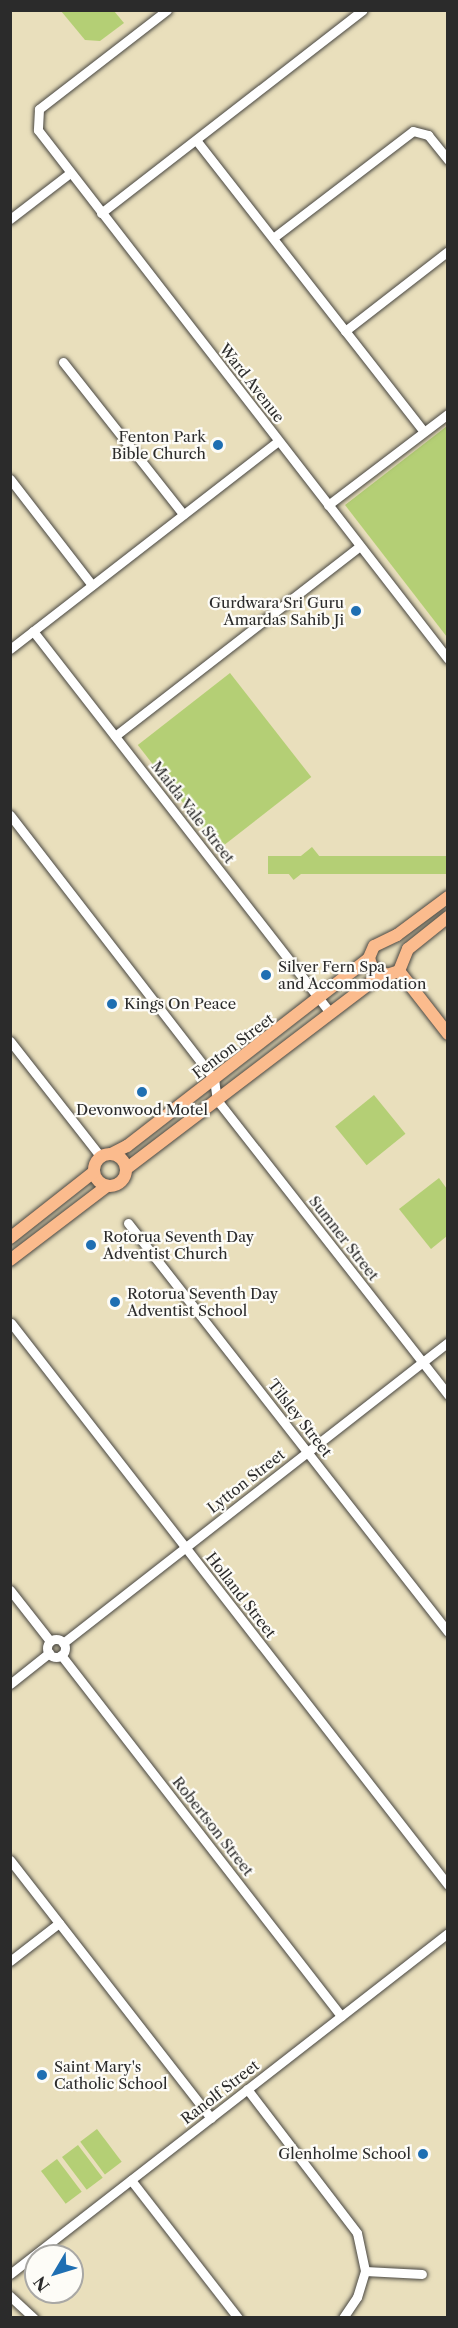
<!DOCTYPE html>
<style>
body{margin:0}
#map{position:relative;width:458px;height:2328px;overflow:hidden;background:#e9dfbc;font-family:"Libre Caslon Text",serif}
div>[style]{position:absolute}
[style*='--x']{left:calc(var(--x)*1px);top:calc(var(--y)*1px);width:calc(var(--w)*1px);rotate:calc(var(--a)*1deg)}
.green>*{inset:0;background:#b4cf75;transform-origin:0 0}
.roads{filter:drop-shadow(0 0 2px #484641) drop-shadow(0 0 2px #484641)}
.minor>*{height:9px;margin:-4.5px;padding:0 4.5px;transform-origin:4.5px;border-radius:4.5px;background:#fff}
.minor>.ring{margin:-4.5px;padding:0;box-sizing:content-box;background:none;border:9px solid #fff;border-radius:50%}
.major>*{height:12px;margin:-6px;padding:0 6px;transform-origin:6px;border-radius:6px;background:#fbbb8d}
.major>.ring{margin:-6px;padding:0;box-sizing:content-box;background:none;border:12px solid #fbbb8d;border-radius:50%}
.dots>*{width:16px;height:16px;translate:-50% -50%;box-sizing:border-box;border:3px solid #fdfcf7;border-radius:50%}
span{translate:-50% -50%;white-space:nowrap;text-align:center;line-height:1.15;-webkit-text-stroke:4.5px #fdfcf7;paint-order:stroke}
.street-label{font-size:15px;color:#2b2b2b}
.poi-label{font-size:15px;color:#2b2b2b}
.right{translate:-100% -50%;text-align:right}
.left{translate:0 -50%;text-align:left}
.frame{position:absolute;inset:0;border:12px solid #2b2b2b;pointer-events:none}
.north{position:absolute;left:24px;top:2244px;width:60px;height:60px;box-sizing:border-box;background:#fdfcf7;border:2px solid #a9a8a5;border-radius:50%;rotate:232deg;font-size:16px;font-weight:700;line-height:24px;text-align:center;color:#2b2b2b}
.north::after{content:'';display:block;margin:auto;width:21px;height:27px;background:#1f6fb2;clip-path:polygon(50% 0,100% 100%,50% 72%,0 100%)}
</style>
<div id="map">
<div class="green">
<div style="clip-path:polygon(61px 11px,114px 11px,124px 23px,100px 41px,85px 40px)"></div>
<div style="clip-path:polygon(447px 426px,447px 637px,345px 505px)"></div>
<div style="left:230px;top:673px;width:132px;height:117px;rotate:52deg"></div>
<div style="left:312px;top:847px;width:14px;height:35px;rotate:51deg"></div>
<div style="left:447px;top:856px;width:18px;height:179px;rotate:90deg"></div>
<div style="left:374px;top:1095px;width:50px;height:50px;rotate:51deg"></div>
<div style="clip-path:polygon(439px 1178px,447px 1189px,447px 1236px,431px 1249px,399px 1209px)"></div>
<div style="left:97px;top:2129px;width:41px;height:21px;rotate:53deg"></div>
<div style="left:78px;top:2145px;width:41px;height:20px;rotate:53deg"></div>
<div style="left:57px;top:2159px;width:41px;height:20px;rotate:53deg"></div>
</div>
<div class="roads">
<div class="minor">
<div style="--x:167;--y:10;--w:162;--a:142.3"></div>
<div style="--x:39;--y:109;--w:21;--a:93"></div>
<div style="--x:38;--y:130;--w:669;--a:52.22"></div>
<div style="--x:196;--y:140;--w:370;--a:52"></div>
<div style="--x:101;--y:213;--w:331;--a:-37.8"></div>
<div style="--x:10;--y:219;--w:76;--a:-37.5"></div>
<div style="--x:273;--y:238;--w:176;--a:-37.4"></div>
<div style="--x:413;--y:131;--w:16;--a:15"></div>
<div style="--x:428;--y:135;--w:32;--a:51"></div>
<div style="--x:345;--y:331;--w:130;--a:-37.8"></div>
<div style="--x:63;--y:362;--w:194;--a:51.7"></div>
<div style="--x:10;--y:479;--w:134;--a:52.3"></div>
<div style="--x:328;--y:505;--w:151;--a:-37.2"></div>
<div style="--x:33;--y:631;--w:483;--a:52.1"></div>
<div style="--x:10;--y:649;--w:339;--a:-37.8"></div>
<div style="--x:115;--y:736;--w:310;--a:-37.8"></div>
<div style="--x:10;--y:815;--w:334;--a:52.3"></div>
<div style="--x:214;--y:1079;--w:21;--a:82"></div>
<div style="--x:217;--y:1100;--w:375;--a:51.9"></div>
<div style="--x:10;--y:1041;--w:147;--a:51.9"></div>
<div style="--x:128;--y:1223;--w:519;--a:51.96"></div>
<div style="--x:11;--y:1323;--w:712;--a:52.13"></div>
<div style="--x:10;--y:1590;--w:65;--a:51.9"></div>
<div class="ring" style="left:47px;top:1639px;width:9px;height:9px"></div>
<div style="--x:63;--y:1643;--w:489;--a:-38"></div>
<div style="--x:61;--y:1655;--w:457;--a:52.2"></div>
<div style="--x:10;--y:1684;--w:50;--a:-38.5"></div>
<div style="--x:10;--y:1860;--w:327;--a:52.1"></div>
<div style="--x:10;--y:1961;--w:62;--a:-37.8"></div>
<div style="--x:247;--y:2089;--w:181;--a:52.6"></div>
<div style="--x:357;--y:2233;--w:39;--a:78"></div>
<div style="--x:365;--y:2271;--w:27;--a:107"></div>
<div style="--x:357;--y:2297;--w:25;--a:124"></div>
<div style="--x:131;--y:2180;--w:175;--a:52.2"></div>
<div style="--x:365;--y:2271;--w:57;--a:3"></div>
<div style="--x:10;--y:2274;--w:555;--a:-37.9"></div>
<div style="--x:10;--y:2296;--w:33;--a:43"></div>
</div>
<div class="major">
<div style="--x:448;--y:897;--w:64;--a:143.3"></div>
<div style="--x:397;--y:935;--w:25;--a:154"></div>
<div style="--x:374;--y:946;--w:13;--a:113"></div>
<div style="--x:369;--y:958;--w:9;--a:72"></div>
<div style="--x:372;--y:967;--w:17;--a:28"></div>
<div style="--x:387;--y:975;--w:13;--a:-18"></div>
<div style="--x:399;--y:971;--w:24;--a:-68"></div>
<div style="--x:408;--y:949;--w:51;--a:-38.7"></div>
<div style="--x:399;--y:971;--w:80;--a:52.1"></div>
<div style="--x:111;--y:1154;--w:18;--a:-27"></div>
<div style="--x:127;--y:1146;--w:306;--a:-37.8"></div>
<div class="ring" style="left:94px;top:1154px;width:20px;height:20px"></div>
<div style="--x:126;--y:1169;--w:322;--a:-37.3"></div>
<div style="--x:10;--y:1238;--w:107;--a:-38.2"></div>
<div style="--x:10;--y:1260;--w:122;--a:-37.3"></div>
</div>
</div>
<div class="dots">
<div style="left:218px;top:445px;background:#1f6fb2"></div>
<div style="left:356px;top:611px;background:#1f6fb2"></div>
<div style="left:266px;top:975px;background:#1f6fb2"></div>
<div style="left:112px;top:1004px;background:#1f6fb2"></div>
<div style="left:142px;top:1092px;background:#1f6fb2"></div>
<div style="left:91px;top:1245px;background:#1f6fb2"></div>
<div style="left:115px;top:1302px;background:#1f6fb2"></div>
<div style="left:42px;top:2075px;background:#1f6fb2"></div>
<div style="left:423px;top:2154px;background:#1f6fb2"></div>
</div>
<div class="street-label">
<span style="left:252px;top:383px;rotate:52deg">Ward Avenue</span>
<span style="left:193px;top:812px;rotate:52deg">Maida Vale Street</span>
<span style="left:233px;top:1046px;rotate:-37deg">Fenton Street</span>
<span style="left:344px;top:1238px;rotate:52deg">Sumner Street</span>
<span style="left:300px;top:1418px;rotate:52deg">Tilsley Street</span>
<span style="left:246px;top:1481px;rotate:-38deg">Lytton Street</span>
<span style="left:241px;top:1595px;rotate:52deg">Holland Street</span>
<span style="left:213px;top:1826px;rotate:52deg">Robertson Street</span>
<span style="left:220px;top:2092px;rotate:-38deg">Ranolf Street</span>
</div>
<div class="poi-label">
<span class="right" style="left:206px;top:445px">Fenton Park<br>Bible Church</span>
<span class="right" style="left:344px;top:611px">Gurdwara Sri Guru<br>Amardas Sahib Ji</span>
<span class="left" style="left:278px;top:975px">Silver Fern Spa<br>and Accommodation</span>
<span class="left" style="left:124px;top:1004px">Kings On Peace</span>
<span style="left:142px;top:1110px">Devonwood Motel</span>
<span class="left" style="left:103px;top:1245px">Rotorua Seventh Day<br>Adventist Church</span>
<span class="left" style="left:127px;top:1302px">Rotorua Seventh Day<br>Adventist School</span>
<span class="left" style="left:54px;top:2075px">Saint Mary's<br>Catholic School</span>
<span class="right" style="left:411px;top:2154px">Glenholme School</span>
</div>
<div class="frame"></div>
<div class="north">N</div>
</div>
